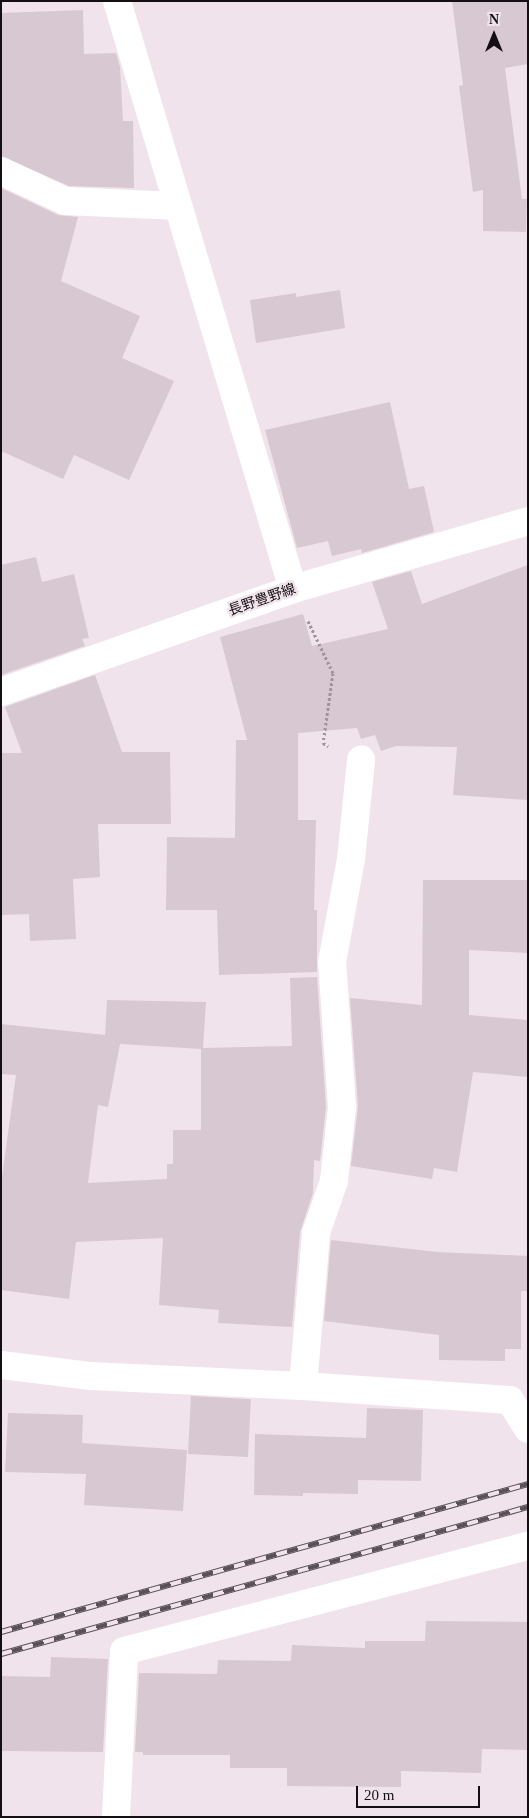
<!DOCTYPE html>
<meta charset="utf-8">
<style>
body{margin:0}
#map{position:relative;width:529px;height:1818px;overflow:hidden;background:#f1e3eb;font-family:"Times New Roman","Noto Sans JP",serif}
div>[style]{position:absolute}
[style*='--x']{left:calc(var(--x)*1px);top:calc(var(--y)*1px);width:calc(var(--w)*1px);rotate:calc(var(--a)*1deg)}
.building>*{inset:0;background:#d7c8d1;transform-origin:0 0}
.path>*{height:3px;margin-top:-1.5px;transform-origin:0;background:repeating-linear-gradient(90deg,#9e949a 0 2.5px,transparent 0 5px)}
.minor>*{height:28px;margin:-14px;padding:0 14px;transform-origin:14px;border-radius:14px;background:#fff}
.major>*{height:28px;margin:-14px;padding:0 14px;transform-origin:14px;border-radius:14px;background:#fff}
.rail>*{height:5.5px;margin-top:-2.75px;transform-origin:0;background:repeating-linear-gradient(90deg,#f1e3eb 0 11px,#595156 0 22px);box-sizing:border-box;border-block:1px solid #595156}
span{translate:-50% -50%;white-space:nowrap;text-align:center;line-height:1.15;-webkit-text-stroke:4.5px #f1e3eb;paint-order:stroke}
.street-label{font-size:14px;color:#140f12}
.frame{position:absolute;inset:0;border:2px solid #140f12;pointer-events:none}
.north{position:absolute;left:469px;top:10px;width:50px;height:50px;-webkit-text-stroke:4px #f1e3eb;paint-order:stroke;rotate:0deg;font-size:14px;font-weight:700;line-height:20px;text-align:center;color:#140f12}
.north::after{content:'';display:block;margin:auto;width:18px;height:22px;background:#140f12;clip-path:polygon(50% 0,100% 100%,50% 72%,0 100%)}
.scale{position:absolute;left:356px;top:1786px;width:124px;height:22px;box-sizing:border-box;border:2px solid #140f12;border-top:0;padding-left:6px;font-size:15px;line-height:18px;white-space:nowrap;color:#140f12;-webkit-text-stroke:4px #f1e3eb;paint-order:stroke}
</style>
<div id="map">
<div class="building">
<div style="clip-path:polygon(452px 1px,528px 1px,528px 64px,505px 68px,522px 199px,527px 199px,526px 232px,483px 231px,483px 190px,473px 192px,459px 86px,463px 85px)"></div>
<div style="clip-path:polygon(83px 10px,84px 54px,116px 53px,120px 67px,123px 121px,133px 121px,134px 188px,69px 186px,1px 156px,1px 13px)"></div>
<div style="clip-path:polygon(1px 188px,58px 215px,78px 217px,61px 281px,140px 316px,122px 358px,174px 381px,129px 480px,74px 455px,63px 479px,1px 451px)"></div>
<div style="clip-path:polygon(340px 290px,345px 328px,256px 343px,250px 300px,296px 293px,296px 297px)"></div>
<div style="clip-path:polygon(390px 402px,409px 489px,424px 486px,434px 532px,362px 553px,361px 549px,332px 556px,328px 541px,297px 548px,265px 430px)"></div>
<div style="clip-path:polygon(36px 557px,42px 582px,74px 574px,89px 638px,82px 639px,85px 646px,1px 675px,1px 565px)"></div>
<div style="clip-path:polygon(528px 565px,528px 800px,453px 795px,457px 747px,396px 746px,381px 751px,375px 735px,361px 739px,357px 728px,298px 733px,298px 820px,316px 820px,314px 910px,317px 910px,317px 972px,219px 975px,217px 910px,166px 910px,167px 837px,235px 838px,236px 740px,247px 740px,220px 637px,303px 614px,312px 646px,388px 629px,372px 582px,411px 571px,422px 604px)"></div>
<div style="clip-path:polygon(95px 675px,122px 752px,170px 752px,171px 824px,98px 824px,100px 877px,73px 879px,76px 939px,30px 941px,29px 914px,1px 915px,1px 753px,22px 753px,5px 707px)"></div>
<div style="clip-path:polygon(423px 880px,528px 880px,528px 953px,469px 950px,469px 1015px,528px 1020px,528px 1077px,473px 1072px,457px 1172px,434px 1168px,432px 1179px,351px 1166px,358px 1106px,350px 998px,422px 1005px)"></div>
<div style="clip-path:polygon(evenodd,317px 977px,326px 1107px,320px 1161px,314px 1160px,313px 1193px,300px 1232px,292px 1327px,218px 1323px,219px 1310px,159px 1305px,163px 1238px,76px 1242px,69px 1299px,1px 1290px,1px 1184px,16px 1075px,1px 1074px,1px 1024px,105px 1035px,107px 1000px,206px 1002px,203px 1048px,292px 1046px,290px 978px,317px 977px,120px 1044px,201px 1049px,201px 1130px,173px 1130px,173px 1164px,167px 1164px,167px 1179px,88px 1183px,98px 1105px,108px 1107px,120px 1044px)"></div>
<div style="clip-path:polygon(331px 1240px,437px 1252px,528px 1256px,528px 1291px,521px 1291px,521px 1349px,505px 1349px,505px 1361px,439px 1360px,439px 1335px,324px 1321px)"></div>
<div style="left:191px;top:1396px;width:60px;height:58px;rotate:3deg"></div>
<div style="clip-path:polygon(367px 1408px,423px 1410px,421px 1481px,358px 1480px,358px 1494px,303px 1493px,303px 1496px,254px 1495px,255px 1434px,366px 1438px)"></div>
<div style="clip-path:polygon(8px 1413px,83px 1415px,82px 1443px,187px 1450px,183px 1511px,84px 1505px,86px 1474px,5px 1472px)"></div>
<div style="clip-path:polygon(426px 1621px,528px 1622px,528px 1750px,482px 1749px,481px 1773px,401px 1771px,401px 1787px,287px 1786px,287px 1768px,230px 1768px,230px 1755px,143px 1755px,143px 1752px,135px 1752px,139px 1673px,217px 1674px,218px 1660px,291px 1661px,292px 1645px,365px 1648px,365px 1641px,425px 1641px)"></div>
<div style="clip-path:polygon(51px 1657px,108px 1659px,103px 1752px,1px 1751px,1px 1676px,50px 1677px)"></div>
</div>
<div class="path">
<div style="--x:308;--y:621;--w:58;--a:64.3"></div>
<div style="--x:333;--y:673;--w:71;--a:98.1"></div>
<div style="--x:323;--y:743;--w:6;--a:31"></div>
</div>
<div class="minor">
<div style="--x:117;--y:1;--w:614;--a:73.34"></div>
<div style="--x:1;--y:171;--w:71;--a:25.1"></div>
<div style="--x:65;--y:201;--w:113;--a:2.5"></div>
<div style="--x:1;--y:1365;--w:91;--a:7"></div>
<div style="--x:91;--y:1376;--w:212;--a:2.7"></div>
<div style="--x:303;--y:1386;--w:207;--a:3.9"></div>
<div style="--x:510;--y:1400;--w:34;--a:58"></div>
<div style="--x:303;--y:1386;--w:154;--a:-85.1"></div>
<div style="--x:316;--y:1233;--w:55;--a:-70.9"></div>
<div style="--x:334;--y:1181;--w:74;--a:-83.8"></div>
<div style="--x:342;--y:1107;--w:145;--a:-93.9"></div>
<div style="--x:332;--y:962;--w:105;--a:-79.5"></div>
<div style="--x:351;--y:859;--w:100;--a:-84.2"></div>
<div style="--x:116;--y:1817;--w:166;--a:-87.2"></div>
<div style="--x:124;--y:1651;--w:417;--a:-14.6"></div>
</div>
<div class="major">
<div style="--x:1;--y:692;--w:310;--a:-19.4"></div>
<div style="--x:293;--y:589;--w:245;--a:-16.1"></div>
</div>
<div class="rail">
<div style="--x:1;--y:1632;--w:547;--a:-15.69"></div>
<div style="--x:1;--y:1654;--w:547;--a:-15.59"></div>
</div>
<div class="street-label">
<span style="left:262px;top:600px;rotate:-19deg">長野豊野線</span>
</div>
<div class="frame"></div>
<div class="north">N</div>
<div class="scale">20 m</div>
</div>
